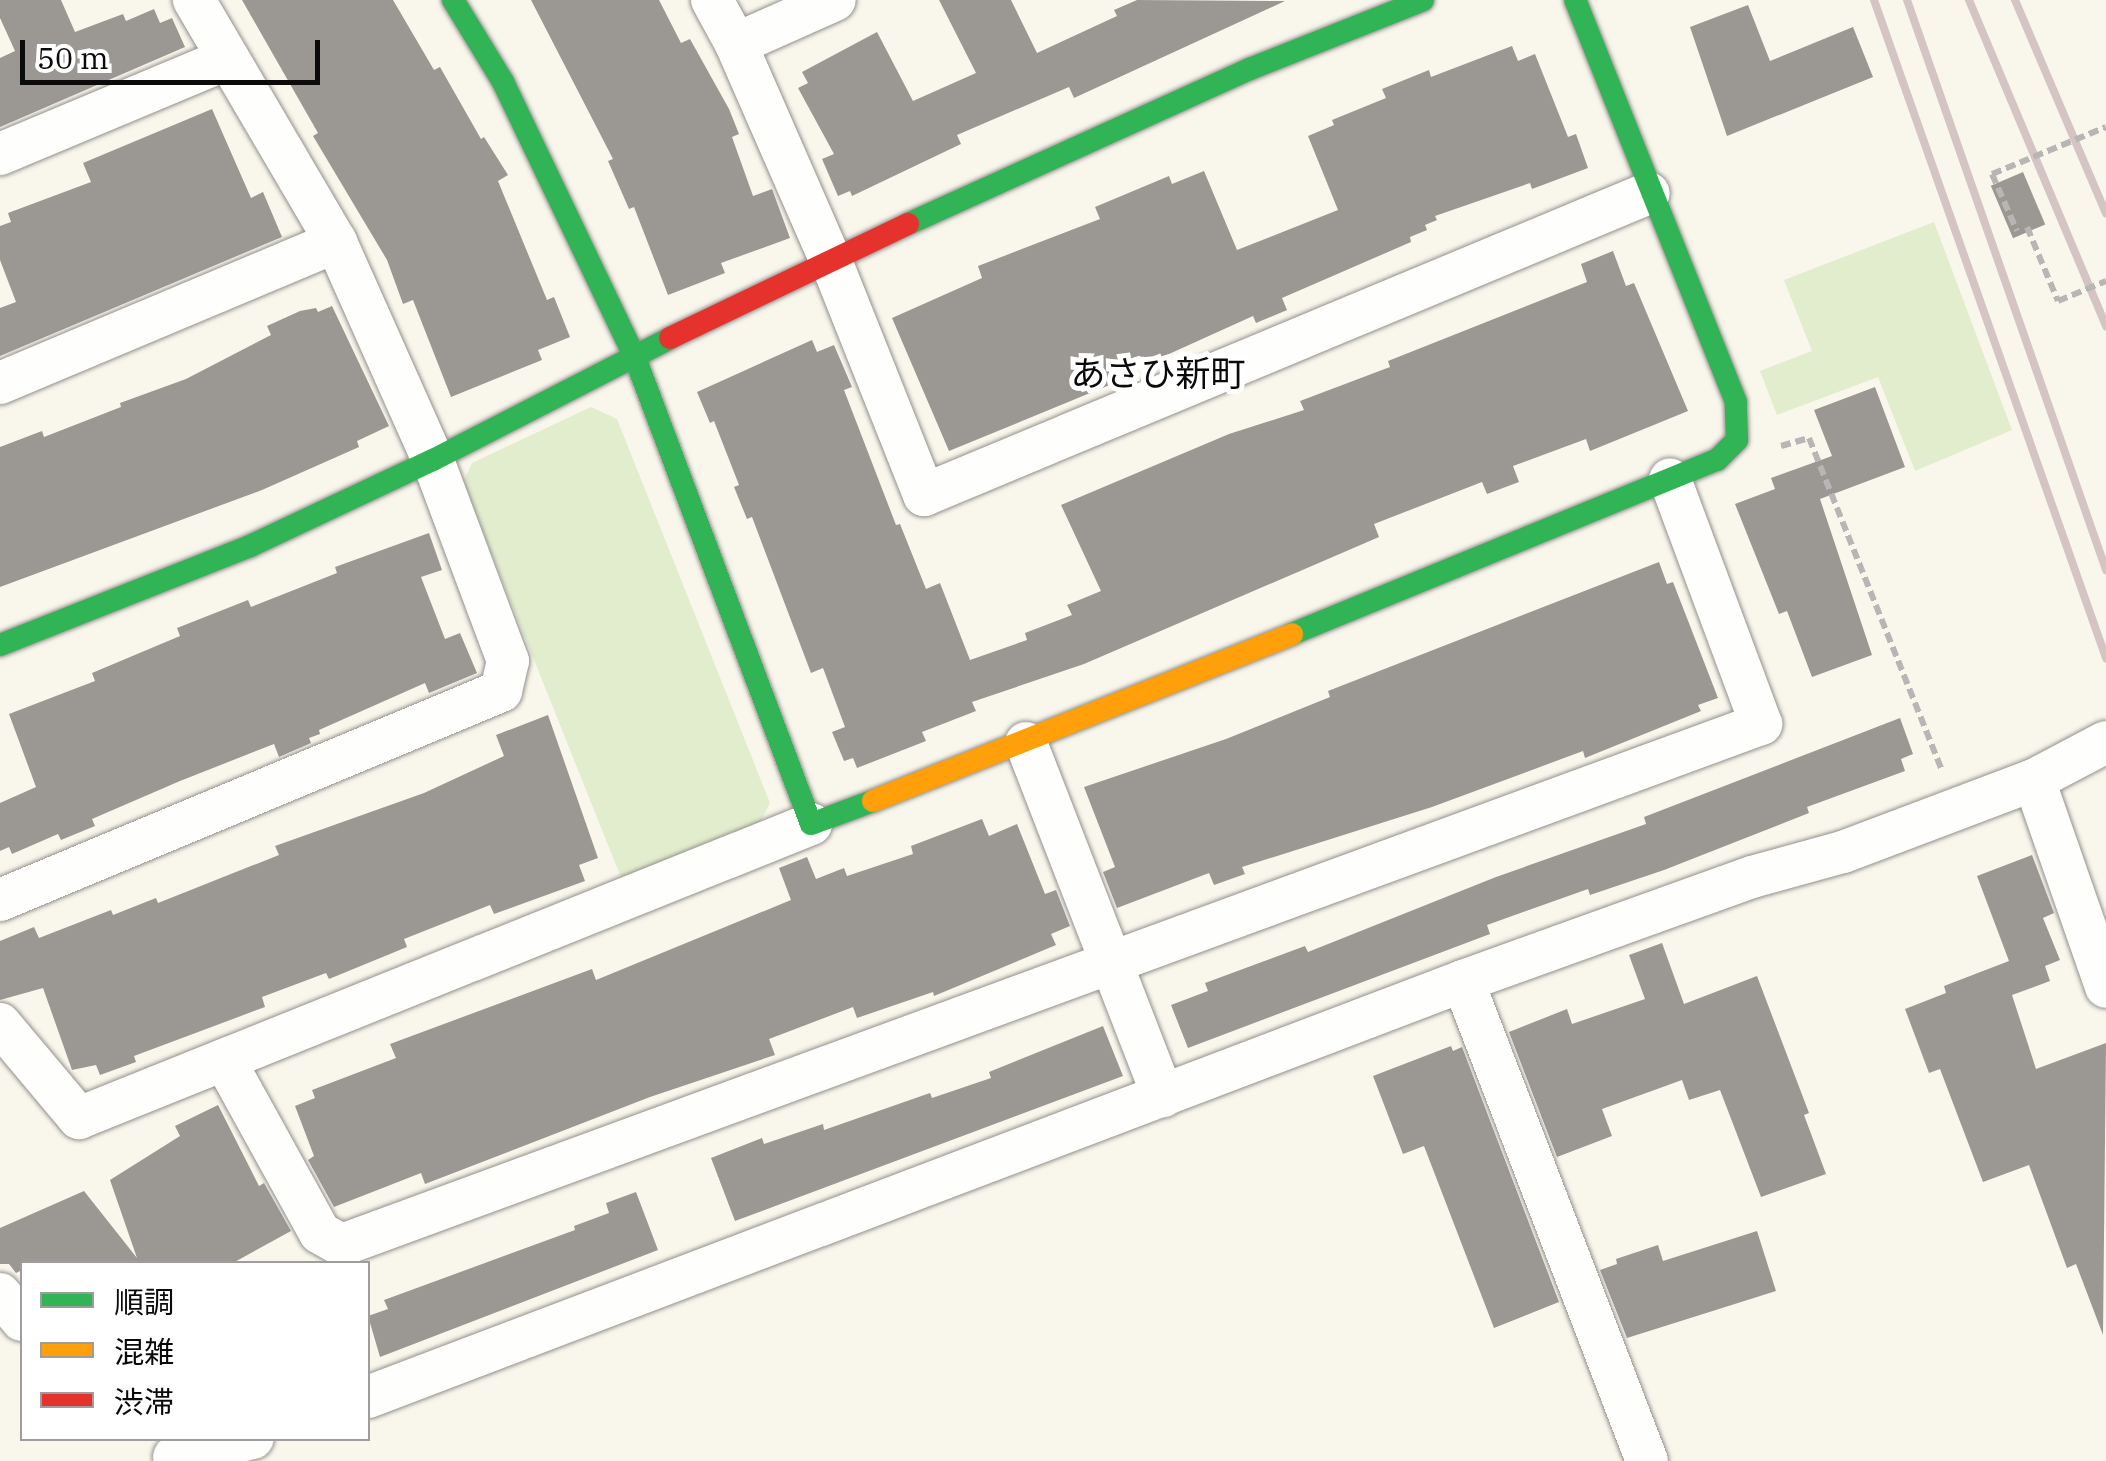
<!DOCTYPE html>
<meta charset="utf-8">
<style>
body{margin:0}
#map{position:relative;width:2106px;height:1461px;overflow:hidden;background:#f9f6ec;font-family:"IBM Plex Serif","Noto Sans JP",serif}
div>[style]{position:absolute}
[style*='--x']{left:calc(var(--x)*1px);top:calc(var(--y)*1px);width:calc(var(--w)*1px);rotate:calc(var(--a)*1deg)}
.green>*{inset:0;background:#e2edcd}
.building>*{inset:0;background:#9b9893;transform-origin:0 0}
.path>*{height:6px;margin-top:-3px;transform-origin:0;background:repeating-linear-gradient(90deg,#b7b6b5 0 10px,transparent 0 15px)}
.roads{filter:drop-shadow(0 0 2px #92908c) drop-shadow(0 0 2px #92908c)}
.street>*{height:42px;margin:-21px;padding:0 21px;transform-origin:21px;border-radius:21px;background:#fefefc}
.fast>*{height:22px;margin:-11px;padding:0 11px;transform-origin:11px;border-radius:11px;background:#30b455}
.slow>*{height:22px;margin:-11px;padding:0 11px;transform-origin:11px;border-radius:11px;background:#ff9f0a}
.jam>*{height:22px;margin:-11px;padding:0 11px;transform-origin:11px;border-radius:11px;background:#e5322d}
.rail>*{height:8px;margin:-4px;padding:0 4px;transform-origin:4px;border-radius:4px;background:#d5c4c4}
.path-bridge>*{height:6px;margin-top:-3px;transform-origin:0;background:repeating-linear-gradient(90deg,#b7b6b5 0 10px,transparent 0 15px)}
span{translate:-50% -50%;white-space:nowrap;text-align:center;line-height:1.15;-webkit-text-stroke:10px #fff;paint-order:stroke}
.quarter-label{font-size:35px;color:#0a0a0a}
.legend{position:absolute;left:20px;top:1261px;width:350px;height:180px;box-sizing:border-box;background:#fff;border:2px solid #9d9d9d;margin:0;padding:12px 18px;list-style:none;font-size:30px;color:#0a0a0a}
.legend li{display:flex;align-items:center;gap:20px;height:50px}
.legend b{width:50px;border:2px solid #9d9d9d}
.scale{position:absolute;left:20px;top:40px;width:300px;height:45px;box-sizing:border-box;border:5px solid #0a0a0a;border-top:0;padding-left:12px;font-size:30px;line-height:35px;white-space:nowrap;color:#0a0a0a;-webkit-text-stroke:8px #fff;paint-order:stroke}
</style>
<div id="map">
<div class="green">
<div style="clip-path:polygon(1934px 222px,2012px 430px,1915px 471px,1878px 377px,1777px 415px,1760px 371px,1812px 351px,1784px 280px)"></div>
<div style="clip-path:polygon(591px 407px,617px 419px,770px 803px,759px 824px,622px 880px,463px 482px,472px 463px)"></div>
</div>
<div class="building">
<div style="clip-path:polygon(0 0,61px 0,75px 32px,123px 14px,126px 21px,154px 9px,160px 23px,172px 18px,185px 47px,0 127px,0 58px,15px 51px,0 18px)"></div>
<div style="clip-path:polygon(242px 0,393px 0,434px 70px,440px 67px,481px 139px,484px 137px,508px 175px,498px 181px,547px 300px,554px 297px,570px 337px,538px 350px,542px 360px,451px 397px,413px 300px,403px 304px,387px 260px,313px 136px,318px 133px)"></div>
<div style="clip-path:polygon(531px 0,659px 0,681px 43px,690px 39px,729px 109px,739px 134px,732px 137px,753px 196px,772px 189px,790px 238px,721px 263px,725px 273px,668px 295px,634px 207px,629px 209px,608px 161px,613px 159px)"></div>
<div style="clip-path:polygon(939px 0,1011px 0,1037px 53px,1117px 16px,1114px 10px,1137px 0,1285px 1px,1074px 98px,1069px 87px,957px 135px,961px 144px,852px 196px,850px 191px,838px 196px,822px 159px,834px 154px,798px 88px,808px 83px,802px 72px,877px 32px,913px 101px,976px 73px)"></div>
<div style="clip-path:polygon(1748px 5px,1770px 61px,1853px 27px,1873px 77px,1727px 136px,1690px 27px)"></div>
<div style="clip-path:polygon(1512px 46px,1518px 61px,1535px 54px,1568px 137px,1576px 134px,1588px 168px,1532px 189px,1530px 183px,1435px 216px,1437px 220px,1425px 225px,1427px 230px,1410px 237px,1411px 242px,1282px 298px,1287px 310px,1256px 323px,1253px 316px,1127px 373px,1129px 377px,949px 451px,892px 318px,982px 278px,978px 266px,1100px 219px,1095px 207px,1169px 176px,1172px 184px,1204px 171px,1237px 250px,1338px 210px,1308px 136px,1334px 125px,1332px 120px,1386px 98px,1382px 89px,1429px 70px,1431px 77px)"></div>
<div style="clip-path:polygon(212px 109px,251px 198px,263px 192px,282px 237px,0 356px,0 308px,16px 302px,0 260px,0 226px,11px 222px,8px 213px,91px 182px,83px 163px)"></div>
<div style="left:2023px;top:172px;width:57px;height:35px;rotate:67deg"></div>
<div style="clip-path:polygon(1613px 251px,1626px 286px,1634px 283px,1688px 411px,1590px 451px,1586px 439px,1513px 466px,1519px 482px,1487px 494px,1482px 482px,1374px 524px,1379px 537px,1084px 664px,972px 702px,976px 711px,922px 732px,926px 741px,857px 768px,853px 758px,844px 761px,832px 732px,845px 727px,823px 668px,811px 673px,752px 517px,747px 519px,734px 487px,739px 485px,714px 421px,710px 423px,697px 392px,812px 340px,817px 352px,834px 345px,852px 387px,844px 390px,896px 525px,900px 524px,926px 589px,940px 583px,970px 660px,1027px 640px,1025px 633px,1072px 615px,1067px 605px,1101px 591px,1061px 505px,1229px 434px,1304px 410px,1300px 401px,1390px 367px,1388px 361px,1587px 282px,1581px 264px)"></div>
<div style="clip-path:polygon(332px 306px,389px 426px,357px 441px,359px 447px,262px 490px,0 587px,0 447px,42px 431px,44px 437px,121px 407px,120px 403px,186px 379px,271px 335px,267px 326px,300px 311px,316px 308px,318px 312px)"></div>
<div style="clip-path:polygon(1875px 387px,1905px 467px,1820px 499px,1872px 655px,1812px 677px,1787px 611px,1779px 614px,1735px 504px,1775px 489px,1771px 478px,1832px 456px,1814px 410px)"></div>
<div style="clip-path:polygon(429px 533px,442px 570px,421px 577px,445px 639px,460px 633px,477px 673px,429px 693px,425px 683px,319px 730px,320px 734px,309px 738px,311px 743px,279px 757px,274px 744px,180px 781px,92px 819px,95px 826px,61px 840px,58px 834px,12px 854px,9px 847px,0 851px,0 803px,36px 787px,9px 714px,95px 681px,92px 673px,180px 636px,177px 628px,248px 600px,251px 607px,337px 573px,335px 567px)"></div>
<div style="clip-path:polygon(1659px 562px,1667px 584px,1673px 582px,1718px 698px,1698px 705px,1701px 711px,1585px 758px,1583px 751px,1432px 807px,1242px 867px,1245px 874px,1214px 885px,1209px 873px,1117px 908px,1103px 872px,1115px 867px,1084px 787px,1226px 739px,1330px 697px,1328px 691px)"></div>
<div style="clip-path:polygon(548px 715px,598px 858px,579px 865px,585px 881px,494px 914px,490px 905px,404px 939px,407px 947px,329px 979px,326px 973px,262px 997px,265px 1007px,134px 1056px,136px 1062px,100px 1075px,96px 1065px,72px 1070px,43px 988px,0 1000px,0 941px,34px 927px,39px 938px,111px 910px,113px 915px,156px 898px,158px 903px,279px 855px,275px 846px,424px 793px,504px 756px,496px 735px)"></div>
<div style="clip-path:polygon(1900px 718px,1913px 754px,1901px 759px,1905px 771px,1807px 807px,1809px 813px,1664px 870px,1590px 895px,1588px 889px,1487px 925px,1490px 934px,1188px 1048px,1171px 1005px,1208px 991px,1205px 983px,1305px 946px,1308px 952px,1496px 877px,1646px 824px,1644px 817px)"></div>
<div style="clip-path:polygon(982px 819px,989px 836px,1017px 824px,1045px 894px,1056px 890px,1070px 926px,1051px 934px,1056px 945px,934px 996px,933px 992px,857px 1018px,853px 1007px,769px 1039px,775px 1055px,650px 1097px,425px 1184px,421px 1173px,334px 1207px,308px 1160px,314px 1156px,295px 1106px,315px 1098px,312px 1090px,396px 1058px,390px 1044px,592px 969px,596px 980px,791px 900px,779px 868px,807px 857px,816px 879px,844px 868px,847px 876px,913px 854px,911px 846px)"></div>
<div style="clip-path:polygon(2032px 855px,2054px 913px,2043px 918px,2060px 960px,2045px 966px,2050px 981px,2012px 995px,2036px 1069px,2106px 1043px,2103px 1335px,2076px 1264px,2067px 1268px,2029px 1165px,1983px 1182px,1940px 1069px,1929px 1073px,1905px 1009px,1946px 993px,1944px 986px,2009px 961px,1977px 876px)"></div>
<div style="clip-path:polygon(1662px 943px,1684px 1004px,1757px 976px,1809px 1113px,1804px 1115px,1826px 1174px,1761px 1197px,1720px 1090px,1689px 1100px,1682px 1080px,1602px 1109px,1612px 1136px,1557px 1157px,1509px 1032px,1567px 1009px,1572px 1024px,1645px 999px,1629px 955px)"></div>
<div style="clip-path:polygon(1103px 1026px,1123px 1076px,735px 1221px,711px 1158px,762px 1138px,764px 1144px,823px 1124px,824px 1130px,930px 1093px,932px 1098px,991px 1078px,989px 1072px)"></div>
<div style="clip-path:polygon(1451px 1046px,1453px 1051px,1462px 1047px,1559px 1302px,1494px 1328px,1424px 1146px,1403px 1154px,1373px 1076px)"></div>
<div style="clip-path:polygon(218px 1105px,259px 1186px,264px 1183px,291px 1231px,231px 1264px,22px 1264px,22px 1270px,16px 1273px,9px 1264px,0 1264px,0 1228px,84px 1191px,137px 1258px,110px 1180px,180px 1136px,175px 1126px)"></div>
<div style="clip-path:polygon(636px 1192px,658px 1250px,380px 1357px,368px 1316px,388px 1309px,384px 1300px,575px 1230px,574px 1226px,609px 1213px,606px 1203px)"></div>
<div style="clip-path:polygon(1757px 1231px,1776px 1291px,1627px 1338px,1600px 1270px,1617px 1264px,1616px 1259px,1658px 1245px,1663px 1261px)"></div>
</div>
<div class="path">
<div style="--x:1992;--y:174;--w:62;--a:66.3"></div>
<div style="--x:2027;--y:227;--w:80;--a:67.3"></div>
<div style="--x:1781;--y:446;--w:29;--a:-16"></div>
<div style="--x:1809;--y:438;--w:359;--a:68.2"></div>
</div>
<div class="roads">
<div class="street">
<div style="--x:712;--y:0;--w:50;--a:61.4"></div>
<div style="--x:736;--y:44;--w:237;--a:66.4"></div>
<div style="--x:831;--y:261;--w:252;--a:68.3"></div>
<div style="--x:924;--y:495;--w:785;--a:-22.61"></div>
<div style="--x:736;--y:44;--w:108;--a:-24"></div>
<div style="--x:0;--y:154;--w:244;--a:-22.7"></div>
<div style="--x:0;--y:383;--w:364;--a:-22.8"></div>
<div style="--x:1026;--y:743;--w:379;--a:68.8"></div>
<div style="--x:2034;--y:780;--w:219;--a:70.8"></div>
<div style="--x:0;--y:900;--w:543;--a:-22.64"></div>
<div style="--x:501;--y:691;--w:31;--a:-77"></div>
<div style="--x:508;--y:661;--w:215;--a:-110.5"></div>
<div style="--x:433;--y:460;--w:239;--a:-114"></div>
<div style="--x:336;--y:242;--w:281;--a:-120.4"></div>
<div style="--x:1463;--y:981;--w:514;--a:69.03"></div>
<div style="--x:0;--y:1024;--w:123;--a:50"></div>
<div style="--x:79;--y:1118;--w:789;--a:-21.88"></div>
<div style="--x:225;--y:1061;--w:196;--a:61.1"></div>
<div style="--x:320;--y:1233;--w:25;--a:29"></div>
<div style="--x:342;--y:1245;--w:1512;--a:-20.16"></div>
<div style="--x:1761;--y:724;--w:261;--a:-110.4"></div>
<div style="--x:0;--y:1294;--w:34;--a:50"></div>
<div style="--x:368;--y:1397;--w:1171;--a:-20.8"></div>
<div style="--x:1463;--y:981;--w:307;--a:-19.8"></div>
<div style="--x:1752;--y:877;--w:94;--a:-15.4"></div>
<div style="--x:1843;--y:852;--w:204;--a:-20.7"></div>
<div style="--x:2034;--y:780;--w:81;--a:-27.8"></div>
<div style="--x:174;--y:1457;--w:81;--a:-13.5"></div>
</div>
<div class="fast">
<div style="--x:453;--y:0;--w:96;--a:58.6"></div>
<div style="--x:503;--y:82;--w:303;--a:64.4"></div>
<div style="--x:634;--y:355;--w:501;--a:69.32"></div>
<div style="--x:811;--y:824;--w:66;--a:-20.4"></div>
<div style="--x:908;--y:224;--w:375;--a:-24.4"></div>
<div style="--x:1250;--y:69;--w:186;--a:-21.7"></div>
<div style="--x:1292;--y:634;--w:459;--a:-22.3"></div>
<div style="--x:1717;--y:460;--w:28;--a:-45"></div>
<div style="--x:1737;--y:440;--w:38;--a:-92"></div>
<div style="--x:1736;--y:402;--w:433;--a:-111.8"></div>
<div style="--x:0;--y:645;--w:269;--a:-21.6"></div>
<div style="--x:250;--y:546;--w:202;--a:-25.2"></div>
<div style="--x:433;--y:460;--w:267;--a:-27.2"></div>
</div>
<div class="slow">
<div style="--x:873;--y:801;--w:451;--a:-21.7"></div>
</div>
<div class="jam">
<div style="--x:670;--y:338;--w:264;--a:-25.6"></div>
</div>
</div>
<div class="rail">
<div style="--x:1874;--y:0;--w:698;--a:70.58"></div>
<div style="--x:1907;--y:0;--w:604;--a:70.75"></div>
<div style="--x:1969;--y:0;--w:354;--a:67.2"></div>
<div style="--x:2015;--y:0;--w:232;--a:66.9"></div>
</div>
<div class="path-bridge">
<div style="--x:1992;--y:174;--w:123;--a:-22.4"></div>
<div style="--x:2058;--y:301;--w:52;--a:-22.6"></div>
</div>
<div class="quarter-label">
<span style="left:1158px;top:373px">あさひ新町</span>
</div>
<ul class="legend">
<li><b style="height:12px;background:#30b455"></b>順調</li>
<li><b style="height:12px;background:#ff9f0a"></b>混雑</li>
<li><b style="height:12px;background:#e5322d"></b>渋滞</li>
</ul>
<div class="scale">50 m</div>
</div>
